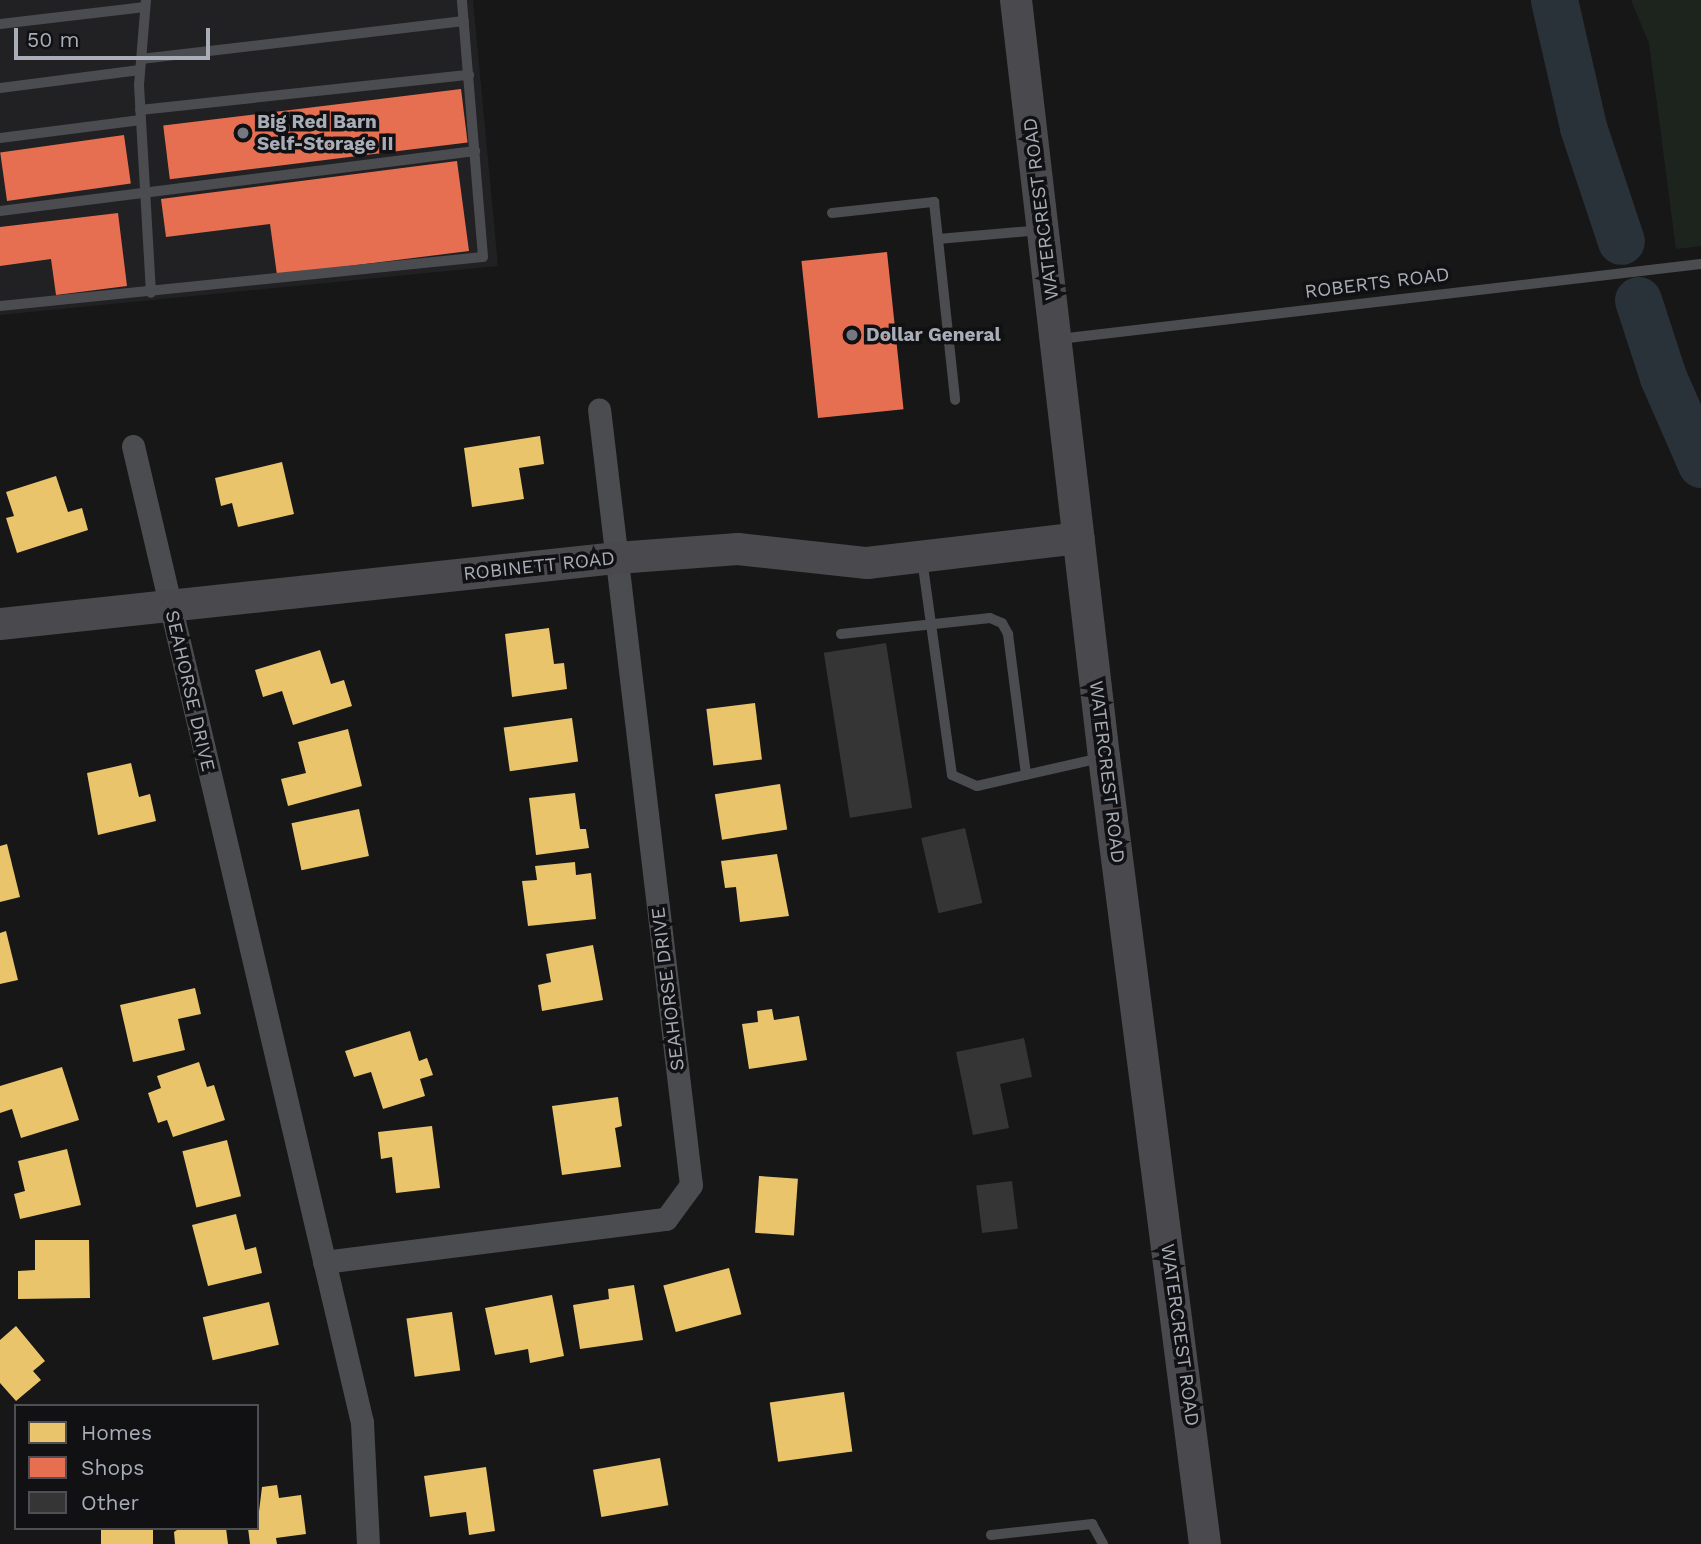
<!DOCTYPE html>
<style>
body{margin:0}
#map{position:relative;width:1701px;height:1544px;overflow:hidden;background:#171717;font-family:"Work Sans",sans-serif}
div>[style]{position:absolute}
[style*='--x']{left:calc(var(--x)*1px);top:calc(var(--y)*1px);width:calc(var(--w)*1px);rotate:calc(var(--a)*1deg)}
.built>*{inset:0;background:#212123}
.green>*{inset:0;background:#1d241e}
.homes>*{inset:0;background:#e9c46a;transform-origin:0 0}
.shops>*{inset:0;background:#e76f51;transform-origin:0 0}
.river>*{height:47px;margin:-23.5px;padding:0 23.5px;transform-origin:23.5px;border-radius:23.5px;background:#2a3239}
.building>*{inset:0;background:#353536;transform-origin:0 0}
.lane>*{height:10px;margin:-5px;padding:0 5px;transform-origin:5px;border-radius:5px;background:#4b4c50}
.street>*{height:23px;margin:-11.5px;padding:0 11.5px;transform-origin:11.5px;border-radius:11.5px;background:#4b4c50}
.secondary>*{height:32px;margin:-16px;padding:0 16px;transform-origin:16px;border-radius:16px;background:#4a4a4e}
.dots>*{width:19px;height:19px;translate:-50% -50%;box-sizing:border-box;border:4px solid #111113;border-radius:50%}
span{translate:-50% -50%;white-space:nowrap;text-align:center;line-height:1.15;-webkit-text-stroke:7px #111113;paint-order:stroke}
.poi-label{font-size:19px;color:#a8adb8;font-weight:700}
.left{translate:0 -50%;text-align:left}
.street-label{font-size:19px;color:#a8adb8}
.legend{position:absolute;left:14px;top:1404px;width:245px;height:126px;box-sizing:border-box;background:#111113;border:2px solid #4d4f55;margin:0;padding:9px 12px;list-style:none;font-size:21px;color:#a8adb8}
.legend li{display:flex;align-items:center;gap:14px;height:35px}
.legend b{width:35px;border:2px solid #4d4f55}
.scale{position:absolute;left:14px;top:28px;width:196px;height:32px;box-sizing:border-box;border:4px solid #a8adb8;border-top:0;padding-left:9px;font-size:21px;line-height:24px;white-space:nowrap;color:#a8adb8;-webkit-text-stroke:5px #111113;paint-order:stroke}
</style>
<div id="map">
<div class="built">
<div style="clip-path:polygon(0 0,473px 0,498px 266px,0 315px)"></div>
</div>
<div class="green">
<div style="clip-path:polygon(1631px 0,1701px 0,1701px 246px,1676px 249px,1649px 43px)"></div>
</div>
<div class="homes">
<div style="clip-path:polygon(540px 436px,544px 464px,519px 468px,524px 499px,472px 507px,464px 448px)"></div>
<div style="clip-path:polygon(282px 462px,294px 514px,238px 527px,232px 503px,221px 506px,215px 478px)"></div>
<div style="clip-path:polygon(56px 476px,68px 512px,82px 508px,88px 530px,17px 553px,6px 518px,14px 516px,6px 492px)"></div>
<div style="clip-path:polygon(549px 628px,554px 664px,564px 663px,567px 689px,512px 697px,505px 634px)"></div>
<div style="clip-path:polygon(320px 650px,331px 684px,344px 680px,352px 706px,293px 725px,282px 691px,263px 697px,255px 670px)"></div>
<div style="left:755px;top:703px;width:57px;height:49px;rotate:83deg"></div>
<div style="left:572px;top:718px;width:44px;height:69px;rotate:82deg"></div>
<div style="clip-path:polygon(348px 729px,362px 786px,288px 806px,281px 779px,306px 773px,298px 742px)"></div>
<div style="clip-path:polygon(131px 763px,139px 797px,150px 794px,156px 821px,98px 835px,87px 773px)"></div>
<div style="left:780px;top:784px;width:46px;height:66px;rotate:81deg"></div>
<div style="clip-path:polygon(575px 793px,580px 829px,586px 829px,589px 848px,536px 855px,529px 798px)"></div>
<div style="left:359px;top:809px;width:48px;height:69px;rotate:78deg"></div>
<div style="clip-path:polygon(7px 844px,20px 897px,0 902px,0 846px)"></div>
<div style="clip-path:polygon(777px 854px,789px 916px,740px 922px,736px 887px,725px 888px,721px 861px)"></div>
<div style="clip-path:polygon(575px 862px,576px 875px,591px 873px,596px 919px,528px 926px,522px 881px,537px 880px,535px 866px)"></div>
<div style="clip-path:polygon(6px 931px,18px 980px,0 984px,0 933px)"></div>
<div style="clip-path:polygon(593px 945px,603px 1000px,542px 1011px,538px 985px,551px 982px,546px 954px)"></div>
<div style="clip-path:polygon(195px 988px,201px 1014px,178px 1019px,185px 1050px,133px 1062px,120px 1005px)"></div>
<div style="clip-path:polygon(772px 1009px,774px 1020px,799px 1016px,807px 1060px,749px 1069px,742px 1024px,758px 1022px,757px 1011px)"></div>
<div style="clip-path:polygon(410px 1031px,419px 1061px,427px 1058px,433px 1075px,420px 1079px,425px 1096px,383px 1109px,371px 1072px,354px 1077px,345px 1051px)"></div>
<div style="clip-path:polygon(199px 1062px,207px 1087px,214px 1085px,225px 1120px,173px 1137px,167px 1120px,158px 1123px,148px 1093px,161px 1088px,157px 1076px)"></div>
<div style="clip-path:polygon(62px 1067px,79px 1120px,21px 1138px,12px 1109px,0 1113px,0 1086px)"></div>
<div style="clip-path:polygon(618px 1097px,622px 1126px,615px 1128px,621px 1167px,562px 1175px,552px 1106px)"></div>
<div style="clip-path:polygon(432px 1126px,440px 1188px,396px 1193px,392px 1157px,381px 1159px,378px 1132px)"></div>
<div style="left:227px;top:1140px;width:58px;height:46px;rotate:76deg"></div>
<div style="clip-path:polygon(67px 1149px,81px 1205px,20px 1219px,14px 1194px,25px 1191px,18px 1161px)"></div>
<div style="left:759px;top:1176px;width:39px;height:57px;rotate:4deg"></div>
<div style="clip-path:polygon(236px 1214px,245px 1250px,256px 1247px,262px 1273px,208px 1286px,192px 1225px)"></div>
<div style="clip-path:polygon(35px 1240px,89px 1240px,90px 1298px,18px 1299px,18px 1271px,35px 1270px)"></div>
<div style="left:729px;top:1268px;width:48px;height:68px;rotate:75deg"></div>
<div style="clip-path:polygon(634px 1285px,643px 1340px,580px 1349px,573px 1305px,609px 1299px,608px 1289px)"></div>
<div style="clip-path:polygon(552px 1295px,564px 1356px,530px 1363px,528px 1349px,495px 1355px,485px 1308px)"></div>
<div style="left:269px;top:1302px;width:44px;height:68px;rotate:77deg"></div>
<div style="left:452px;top:1312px;width:59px;height:46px;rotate:82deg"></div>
<div style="clip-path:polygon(16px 1326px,45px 1361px,33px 1371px,41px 1380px,16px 1401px,0 1383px,0 1340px)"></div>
<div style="left:844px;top:1392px;width:60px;height:75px;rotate:82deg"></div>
<div style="left:660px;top:1458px;width:48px;height:68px;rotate:80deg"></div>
<div style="clip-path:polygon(486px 1467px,495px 1531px,469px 1535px,466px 1512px,430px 1517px,424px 1476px)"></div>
<div style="clip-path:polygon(277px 1485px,279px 1498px,301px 1495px,306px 1534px,276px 1538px,277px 1544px,250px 1544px,248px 1528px,257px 1528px,262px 1487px)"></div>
<div style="left:101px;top:1528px;width:52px;height:16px"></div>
<div style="clip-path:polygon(180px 1528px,226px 1528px,228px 1544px,175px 1544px,174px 1532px)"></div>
</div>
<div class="shops">
<div style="left:461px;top:89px;width:54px;height:300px;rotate:83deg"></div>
<div style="left:124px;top:135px;width:49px;height:125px;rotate:82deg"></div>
<div style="clip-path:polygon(457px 161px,469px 251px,277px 275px,270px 224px,166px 237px,161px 199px)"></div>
<div style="clip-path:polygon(118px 213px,127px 286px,56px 295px,51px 259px,0 266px,0 227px)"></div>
<div style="left:887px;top:252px;width:158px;height:86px;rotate:84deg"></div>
</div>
<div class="river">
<div style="--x:1554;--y:0;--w:130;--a:77.1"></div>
<div style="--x:1583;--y:127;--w:120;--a:71.6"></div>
<div style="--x:1638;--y:300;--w:81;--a:72"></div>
<div style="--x:1663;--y:377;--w:95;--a:66.4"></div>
</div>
<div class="building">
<div style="left:886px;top:643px;width:167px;height:63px;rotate:81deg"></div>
<div style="left:965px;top:828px;width:77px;height:45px;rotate:77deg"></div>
<div style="clip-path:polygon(1024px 1038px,1032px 1077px,1000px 1084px,1009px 1128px,973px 1135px,956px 1052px)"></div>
<div style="left:1012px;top:1181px;width:48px;height:36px;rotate:83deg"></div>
</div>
<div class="lane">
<div style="--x:146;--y:0;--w:85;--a:94.7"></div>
<div style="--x:139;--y:85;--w:208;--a:86.7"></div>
<div style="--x:0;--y:24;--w:146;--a:-6.7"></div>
<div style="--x:141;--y:59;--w:325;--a:-6.7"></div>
<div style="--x:0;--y:88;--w:141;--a:-7.3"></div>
<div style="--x:140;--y:110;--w:331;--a:-6.1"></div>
<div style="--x:0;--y:138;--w:142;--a:-7.3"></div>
<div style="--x:0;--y:211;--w:479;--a:-7.2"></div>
<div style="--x:832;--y:213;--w:103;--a:-6.2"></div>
<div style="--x:934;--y:202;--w:199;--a:83.9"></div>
<div style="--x:938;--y:239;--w:102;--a:-5"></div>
<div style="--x:0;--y:306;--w:485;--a:-5.8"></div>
<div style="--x:483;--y:257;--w:258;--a:-94.7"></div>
<div style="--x:1059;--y:339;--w:646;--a:-6.66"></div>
<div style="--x:922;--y:559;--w:218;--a:82.1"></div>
<div style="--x:952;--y:775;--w:27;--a:24"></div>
<div style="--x:977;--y:786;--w:126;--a:-12.8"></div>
<div style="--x:841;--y:634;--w:150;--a:-6.1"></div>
<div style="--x:990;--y:618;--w:13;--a:23"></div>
<div style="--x:1002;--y:623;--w:13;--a:61"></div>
<div style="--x:1008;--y:634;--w:142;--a:82.7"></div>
<div style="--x:991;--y:1535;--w:102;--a:-6.2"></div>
<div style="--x:1092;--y:1524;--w:23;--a:61"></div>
</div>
<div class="street">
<div style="--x:133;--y:446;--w:1003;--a:76.8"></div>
<div style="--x:362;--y:1422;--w:122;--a:87.2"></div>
<div style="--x:324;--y:1262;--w:345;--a:-7.2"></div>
<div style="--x:666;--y:1219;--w:42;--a:-53.7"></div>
<div style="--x:691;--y:1185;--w:781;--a:-96.76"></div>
</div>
<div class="secondary">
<div style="--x:1016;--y:0;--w:762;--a:83.37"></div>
<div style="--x:1104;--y:757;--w:793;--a:82.69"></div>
<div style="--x:0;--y:624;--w:621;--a:-6.11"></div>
<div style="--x:617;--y:558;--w:121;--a:-4.3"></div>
<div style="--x:738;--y:549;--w:130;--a:6.2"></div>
<div style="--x:867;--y:563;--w:213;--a:-6.7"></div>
</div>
<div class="dots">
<div style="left:243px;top:133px;background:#757880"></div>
<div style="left:852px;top:335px;background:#757880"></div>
</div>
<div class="poi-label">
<span class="left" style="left:257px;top:133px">Big Red Barn<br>Self-Storage II</span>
<span class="left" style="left:866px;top:335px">Dollar General</span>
</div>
<div class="street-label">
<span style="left:1041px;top:209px;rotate:-97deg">WATERCREST ROAD</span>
<span style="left:1377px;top:283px;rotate:-7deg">ROBERTS ROAD</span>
<span style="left:539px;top:566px;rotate:-6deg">ROBINETT ROAD</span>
<span style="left:190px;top:691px;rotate:77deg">SEAHORSE DRIVE</span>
<span style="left:1107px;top:772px;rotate:83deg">WATERCREST ROAD</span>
<span style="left:668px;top:989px;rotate:-97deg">SEAHORSE DRIVE</span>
<span style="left:1180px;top:1335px;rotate:82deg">WATERCREST ROAD</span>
</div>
<ul class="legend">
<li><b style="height:19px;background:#e9c46a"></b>Homes</li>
<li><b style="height:19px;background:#e76f51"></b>Shops</li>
<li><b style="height:19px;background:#353536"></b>Other</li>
</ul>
<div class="scale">50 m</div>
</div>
